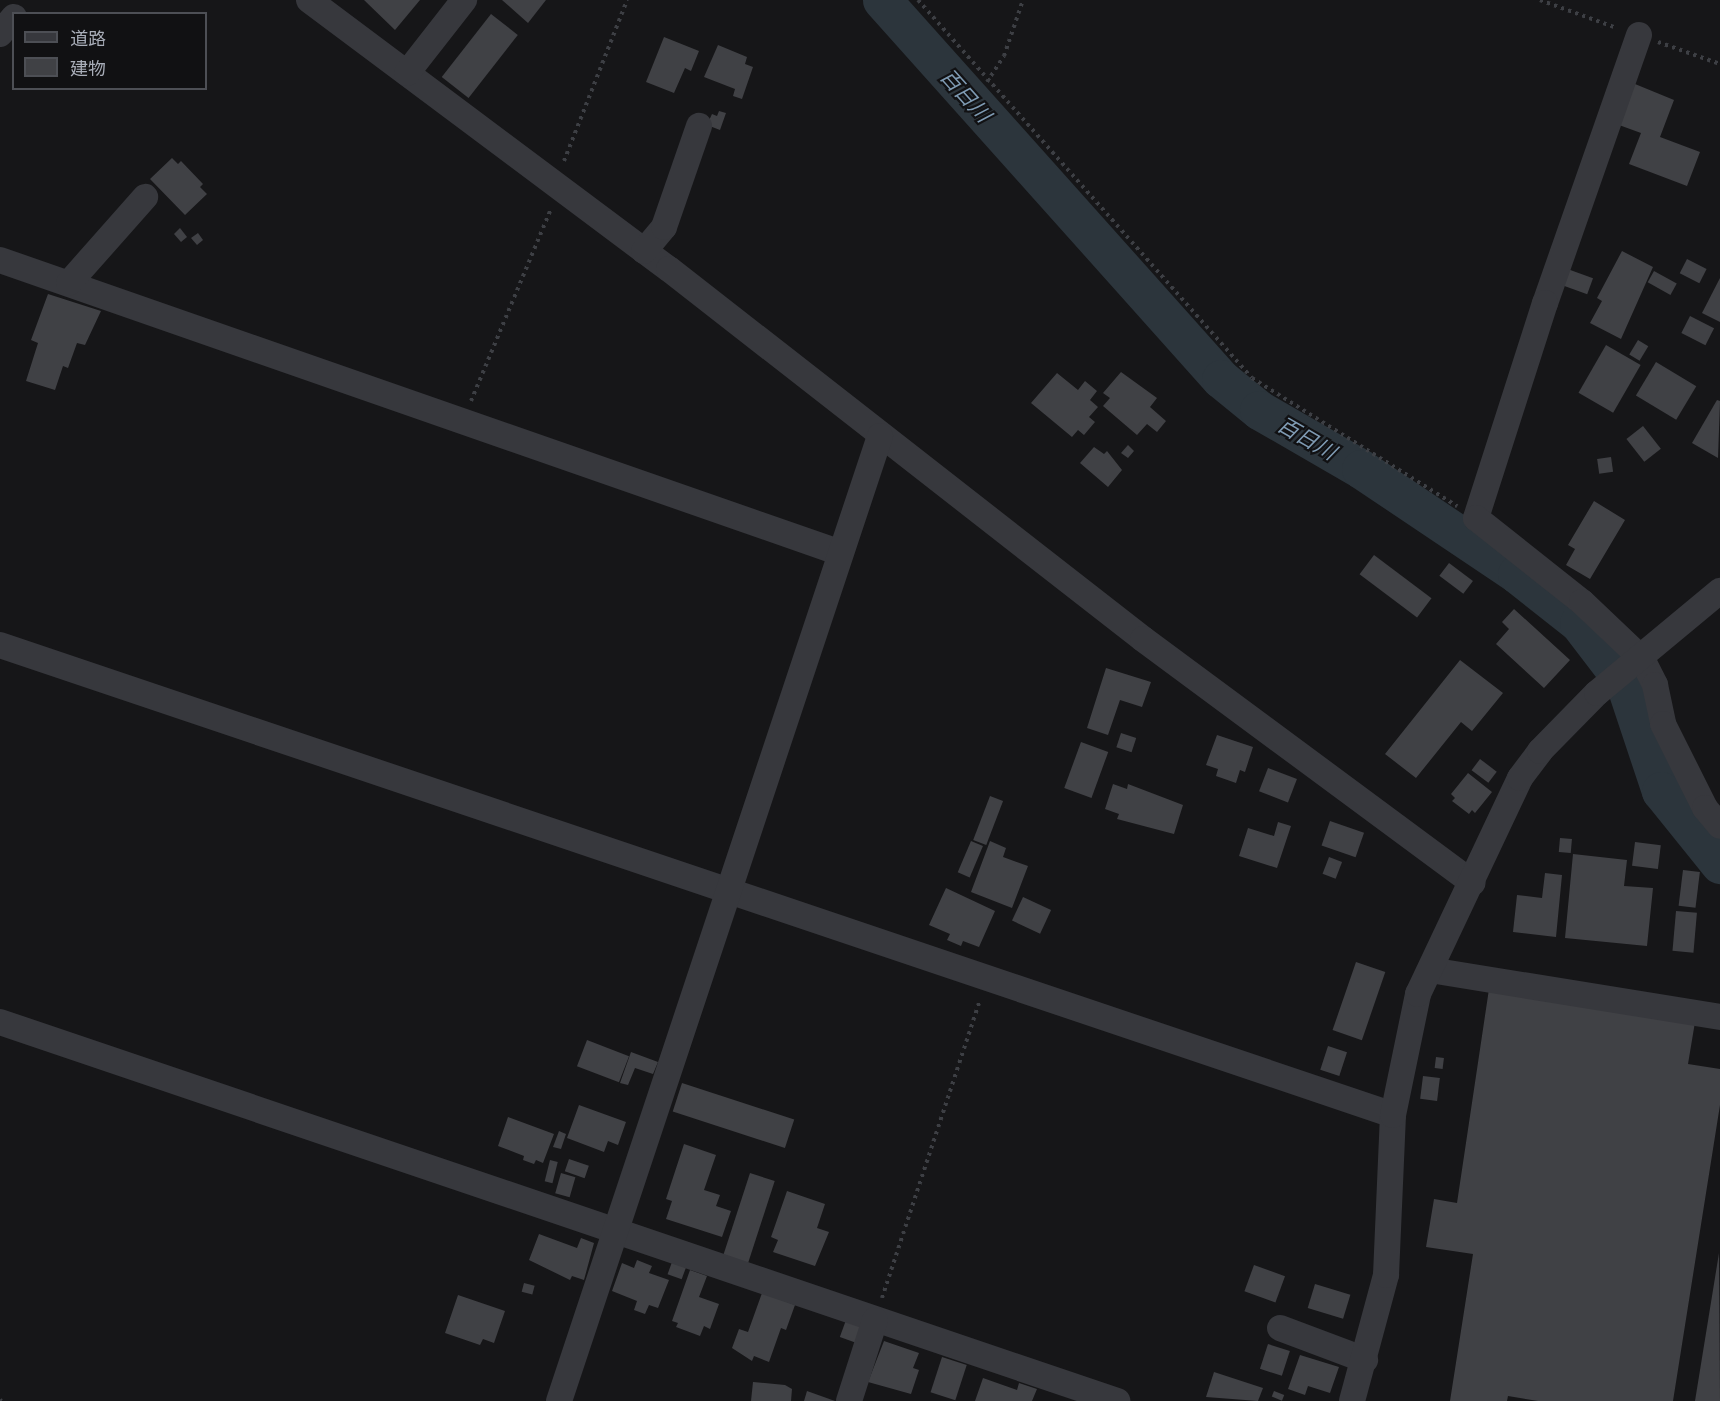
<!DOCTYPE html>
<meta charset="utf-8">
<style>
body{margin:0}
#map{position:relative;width:1720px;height:1401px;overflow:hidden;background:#161618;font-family:Lato,"Noto Sans JP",sans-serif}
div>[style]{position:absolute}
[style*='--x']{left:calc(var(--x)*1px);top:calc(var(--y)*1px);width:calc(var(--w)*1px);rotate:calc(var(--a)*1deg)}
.river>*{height:39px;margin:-19.5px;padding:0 19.5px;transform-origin:19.5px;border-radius:19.5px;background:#2c353c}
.building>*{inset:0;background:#404145;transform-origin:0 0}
.path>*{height:4px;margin-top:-2px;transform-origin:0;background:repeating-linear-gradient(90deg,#3d3f44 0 3px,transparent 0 7.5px)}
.minor>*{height:26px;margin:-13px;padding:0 13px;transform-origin:13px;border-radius:13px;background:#37383d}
span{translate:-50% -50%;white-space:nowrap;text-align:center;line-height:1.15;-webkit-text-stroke:4.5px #111113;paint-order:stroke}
.water-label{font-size:21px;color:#7f9bb3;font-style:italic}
.legend{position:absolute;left:12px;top:12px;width:195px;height:78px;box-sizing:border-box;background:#111113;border:2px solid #4d4f55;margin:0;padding:8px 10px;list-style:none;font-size:18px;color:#a8adb8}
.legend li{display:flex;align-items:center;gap:12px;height:30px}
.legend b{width:30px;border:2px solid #4d4f55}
</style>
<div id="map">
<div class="river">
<div style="--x:882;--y:0;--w:508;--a:48.19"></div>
<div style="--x:1221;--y:379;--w:49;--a:39.2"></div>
<div style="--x:1259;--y:410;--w:118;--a:30"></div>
<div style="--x:1361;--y:469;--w:188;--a:33.9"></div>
<div style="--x:1517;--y:574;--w:79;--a:38.3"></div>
<div style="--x:1579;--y:623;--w:76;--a:52.5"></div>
<div style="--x:1625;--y:683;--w:114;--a:71.6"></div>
<div style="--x:1661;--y:791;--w:94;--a:51.1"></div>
</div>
<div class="building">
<div style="clip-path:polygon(364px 0,420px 0,395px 30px)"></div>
<div style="clip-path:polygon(502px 0,546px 0,528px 23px)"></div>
<div style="left:491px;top:14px;width:34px;height:80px;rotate:38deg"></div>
<div style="clip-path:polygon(664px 37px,699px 51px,691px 71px,685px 68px,674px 93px,646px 82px)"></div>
<div style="clip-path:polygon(718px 45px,747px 57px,745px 64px,753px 67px,742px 99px,733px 96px,735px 89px,704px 77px)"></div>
<div style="clip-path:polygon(1635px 84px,1674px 100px,1660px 137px,1700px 152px,1687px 186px,1629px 164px,1641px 133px,1619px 125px)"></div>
<div style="clip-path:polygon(719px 111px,726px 113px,720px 130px,707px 125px,712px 114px,717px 116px)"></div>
<div style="clip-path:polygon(172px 158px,178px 164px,181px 161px,203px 184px,200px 187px,207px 194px,185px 215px,150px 179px)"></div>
<div style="clip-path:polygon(180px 228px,187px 237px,181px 242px,174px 234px)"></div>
<div style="clip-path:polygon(198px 233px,203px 240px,197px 245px,191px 238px)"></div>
<div style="clip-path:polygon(1622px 251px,1653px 267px,1621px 339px,1590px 323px,1602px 301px,1597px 298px)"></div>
<div style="left:1687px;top:259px;width:22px;height:16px;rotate:27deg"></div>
<div style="left:1562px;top:267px;width:33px;height:17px;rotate:20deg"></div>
<div style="left:1654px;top:271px;width:26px;height:13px;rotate:29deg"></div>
<div style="clip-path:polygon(1720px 278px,1720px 322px,1702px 313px)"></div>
<div style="clip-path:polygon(48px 294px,101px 311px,85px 345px,77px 343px,68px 368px,63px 366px,55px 390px,26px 381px,38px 343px,31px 340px)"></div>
<div style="left:1690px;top:316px;width:27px;height:19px;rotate:27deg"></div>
<div style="left:1638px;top:340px;width:12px;height:17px;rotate:31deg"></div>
<div style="left:1606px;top:345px;width:40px;height:55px;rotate:30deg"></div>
<div style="left:1656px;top:362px;width:47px;height:39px;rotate:31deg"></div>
<div style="clip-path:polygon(1121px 372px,1157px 398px,1150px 407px,1166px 421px,1157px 432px,1147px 424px,1137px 435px,1103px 406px,1110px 398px,1103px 393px)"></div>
<div style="clip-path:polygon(1057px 373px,1078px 390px,1085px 381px,1097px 391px,1090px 400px,1098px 407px,1089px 417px,1095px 422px,1084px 435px,1078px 430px,1072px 437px,1031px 403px)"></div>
<div style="clip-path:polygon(1717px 400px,1720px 401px,1718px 458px,1692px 443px)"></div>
<div style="left:1643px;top:426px;width:29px;height:21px;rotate:52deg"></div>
<div style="clip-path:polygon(1128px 445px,1134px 451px,1128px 458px,1121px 453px)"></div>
<div style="clip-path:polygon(1094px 447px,1104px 454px,1107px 451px,1122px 470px,1108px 487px,1080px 463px)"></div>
<div style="left:1611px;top:457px;width:15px;height:14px;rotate:82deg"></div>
<div style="clip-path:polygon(1594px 501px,1625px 520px,1590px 579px,1566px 565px,1575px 549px,1568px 545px)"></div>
<div style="left:1374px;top:555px;width:72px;height:24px;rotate:37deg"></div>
<div style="left:1449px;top:563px;width:30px;height:16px;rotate:37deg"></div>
<div style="clip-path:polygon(1514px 609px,1570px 660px,1544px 688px,1496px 644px,1509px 629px,1502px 622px)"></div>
<div style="clip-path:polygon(1460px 660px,1503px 693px,1472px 731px,1461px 722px,1416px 778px,1385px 754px)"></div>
<div style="clip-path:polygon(1106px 668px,1151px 682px,1142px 707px,1120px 700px,1108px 735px,1087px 728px)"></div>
<div style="left:1121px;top:733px;width:16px;height:15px;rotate:18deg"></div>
<div style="clip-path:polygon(1217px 735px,1253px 747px,1245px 772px,1240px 770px,1236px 783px,1216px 776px,1218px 769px,1206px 765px)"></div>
<div style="left:1081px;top:742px;width:29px;height:49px;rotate:20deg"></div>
<div style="left:1480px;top:759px;width:21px;height:14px;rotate:37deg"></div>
<div style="left:1268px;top:768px;width:31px;height:25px;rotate:21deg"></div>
<div style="clip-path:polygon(1468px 773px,1492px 792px,1475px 813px,1472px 810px,1469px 814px,1452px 801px,1455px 798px,1451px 794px)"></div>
<div style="clip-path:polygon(1113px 784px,1127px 789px,1128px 784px,1183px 805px,1174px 834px,1117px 819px,1119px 814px,1105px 809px)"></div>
<div style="left:990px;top:796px;width:14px;height:47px;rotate:21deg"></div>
<div style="left:1330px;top:821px;width:36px;height:26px;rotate:19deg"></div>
<div style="clip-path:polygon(1278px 822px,1291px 826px,1277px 868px,1239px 856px,1248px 828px,1274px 836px)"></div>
<div style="left:1560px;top:838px;width:12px;height:14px;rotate:5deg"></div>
<div style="left:971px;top:841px;width:13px;height:34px;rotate:23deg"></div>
<div style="clip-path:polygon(990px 841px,1006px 848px,1003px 857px,1028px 866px,1012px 908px,971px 892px)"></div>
<div style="left:1635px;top:842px;width:26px;height:24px;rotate:7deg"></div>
<div style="clip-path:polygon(1573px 854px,1627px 860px,1624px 886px,1653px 888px,1647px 946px,1565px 938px)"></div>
<div style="left:1329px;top:857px;width:14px;height:18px;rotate:21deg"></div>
<div style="left:1683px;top:870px;width:17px;height:36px;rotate:7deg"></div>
<div style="clip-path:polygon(1545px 873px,1562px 875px,1556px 937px,1513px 932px,1517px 895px,1542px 898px)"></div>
<div style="clip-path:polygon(946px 888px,995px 911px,979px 947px,963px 941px,961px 946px,947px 940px,950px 934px,929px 925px)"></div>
<div style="left:1023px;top:897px;width:31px;height:26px;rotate:25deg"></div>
<div style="left:1676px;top:911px;width:21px;height:40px;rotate:5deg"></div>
<div style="left:1356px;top:962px;width:31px;height:72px;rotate:19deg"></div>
<div style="clip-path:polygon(1489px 989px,1695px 1022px,1688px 1064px,1720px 1069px,1720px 1105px,1673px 1401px,1538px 1401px,1508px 1396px,1507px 1401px,1450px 1401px,1473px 1254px,1426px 1247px,1434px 1199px,1457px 1203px)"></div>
<div style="left:587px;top:1040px;width:45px;height:28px;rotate:21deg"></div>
<div style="left:1328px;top:1046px;width:20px;height:25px;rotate:18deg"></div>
<div style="clip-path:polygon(631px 1052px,658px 1062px,653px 1074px,635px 1068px,628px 1085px,620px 1083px)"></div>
<div style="left:1436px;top:1057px;width:8px;height:11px;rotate:7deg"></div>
<div style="left:1423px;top:1076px;width:17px;height:23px;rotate:7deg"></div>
<div style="left:682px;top:1083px;width:118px;height:30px;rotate:18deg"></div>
<div style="clip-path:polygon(579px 1105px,626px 1122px,618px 1145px,608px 1141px,604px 1152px,567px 1138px)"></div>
<div style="clip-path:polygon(508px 1117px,554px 1134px,543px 1163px,536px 1160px,534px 1164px,523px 1160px,524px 1156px,498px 1146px)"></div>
<div style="clip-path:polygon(559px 1131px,566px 1134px,561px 1149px,553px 1147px)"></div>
<div style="clip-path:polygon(684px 1144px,716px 1155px,704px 1190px,720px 1195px,716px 1206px,731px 1211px,722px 1237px,666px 1219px,672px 1201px,666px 1199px)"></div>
<div style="left:569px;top:1159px;width:21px;height:13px;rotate:19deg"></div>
<div style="left:550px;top:1160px;width:8px;height:22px;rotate:14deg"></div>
<div style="left:561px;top:1173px;width:15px;height:21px;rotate:16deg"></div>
<div style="left:750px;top:1173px;width:26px;height:87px;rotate:18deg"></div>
<div style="clip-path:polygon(787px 1191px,825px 1204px,817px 1228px,829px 1232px,815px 1266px,773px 1252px,778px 1240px,771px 1237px)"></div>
<div style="clip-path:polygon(539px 1234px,577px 1248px,581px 1238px,594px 1243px,584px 1280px,572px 1276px,570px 1280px,529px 1260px)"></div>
<div style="clip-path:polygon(1719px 1253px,1720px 1401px,1695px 1401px)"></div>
<div style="clip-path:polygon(637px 1260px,652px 1266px,649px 1273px,669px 1280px,658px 1308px,649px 1305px,645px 1314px,634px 1310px,637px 1301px,612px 1291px,622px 1263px,634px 1268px)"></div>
<div style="left:672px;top:1262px;width:15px;height:13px;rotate:20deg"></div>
<div style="left:1254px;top:1265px;width:33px;height:28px;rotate:20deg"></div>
<div style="clip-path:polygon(690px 1270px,707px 1276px,699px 1297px,719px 1304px,710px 1329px,704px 1326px,700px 1336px,676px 1327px,678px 1323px,672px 1321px)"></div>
<div style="left:524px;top:1283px;width:11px;height:9px;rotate:15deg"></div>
<div style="left:1315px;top:1284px;width:37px;height:25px;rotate:17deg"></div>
<div style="clip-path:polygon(762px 1293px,795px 1305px,786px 1330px,781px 1328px,769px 1362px,754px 1356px,752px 1361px,732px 1348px,739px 1329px,748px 1332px)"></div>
<div style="clip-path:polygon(458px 1295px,505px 1311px,494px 1343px,483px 1339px,480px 1345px,445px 1333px)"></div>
<div style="left:846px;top:1320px;width:20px;height:18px;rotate:20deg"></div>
<div style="clip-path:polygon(884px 1341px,919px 1353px,913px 1368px,919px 1370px,911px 1394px,868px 1382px)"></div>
<div style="left:1268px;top:1344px;width:23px;height:26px;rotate:18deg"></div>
<div style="clip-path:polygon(1300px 1355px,1339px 1367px,1330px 1393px,1308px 1386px,1305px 1395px,1288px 1389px)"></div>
<div style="left:942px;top:1357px;width:26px;height:37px;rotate:18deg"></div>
<div style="clip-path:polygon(1214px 1372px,1263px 1388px,1258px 1401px,1206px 1397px)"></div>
<div style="clip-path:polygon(983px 1378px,1017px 1390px,1019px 1383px,1037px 1389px,1032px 1401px,975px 1401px)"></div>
<div style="clip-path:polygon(753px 1382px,785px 1385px,792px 1389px,791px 1401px,751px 1401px)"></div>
<div style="clip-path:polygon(807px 1391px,835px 1401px,804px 1401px)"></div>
<div style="left:1274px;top:1391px;width:11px;height:6px;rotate:22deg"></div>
</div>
<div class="path">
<div style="--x:918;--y:0;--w:504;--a:48.54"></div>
<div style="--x:1252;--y:378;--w:242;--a:32"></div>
<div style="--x:1540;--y:0;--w:82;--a:20"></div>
<div style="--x:1658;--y:42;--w:66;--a:19.5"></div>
<div style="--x:987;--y:82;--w:31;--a:-57"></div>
<div style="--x:1004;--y:56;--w:59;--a:-71.3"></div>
<div style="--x:564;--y:161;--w:173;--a:-68.6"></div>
<div style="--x:471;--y:401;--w:208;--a:-67.4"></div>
<div style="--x:882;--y:1298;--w:314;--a:-71.8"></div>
<div style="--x:0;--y:1400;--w:2;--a:27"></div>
</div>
<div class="minor">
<div style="--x:309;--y:0;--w:449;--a:36.8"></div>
<div style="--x:669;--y:269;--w:601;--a:37.98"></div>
<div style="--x:1143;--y:639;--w:410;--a:36.5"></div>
<div style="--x:0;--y:34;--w:22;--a:-51"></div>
<div style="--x:1639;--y:35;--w:284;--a:109.3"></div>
<div style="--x:1545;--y:303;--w:226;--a:107.8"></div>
<div style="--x:1476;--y:518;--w:135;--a:38.4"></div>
<div style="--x:1582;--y:602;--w:83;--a:43.5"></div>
<div style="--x:1642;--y:659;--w:29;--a:63"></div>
<div style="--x:1655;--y:685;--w:40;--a:78"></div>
<div style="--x:1663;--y:724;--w:94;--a:63.4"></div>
<div style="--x:1705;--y:808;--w:23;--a:50"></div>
<div style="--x:407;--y:73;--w:93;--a:-52"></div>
<div style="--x:644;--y:251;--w:31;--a:-50"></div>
<div style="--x:664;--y:227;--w:107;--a:-70.9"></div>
<div style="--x:0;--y:260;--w:887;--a:19.21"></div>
<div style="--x:69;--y:283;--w:115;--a:-48.5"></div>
<div style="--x:0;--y:645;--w:1470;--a:18.64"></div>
<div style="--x:1430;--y:970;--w:294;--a:9.2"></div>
<div style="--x:0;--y:1022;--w:1180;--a:18.74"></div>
<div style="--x:1280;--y:1328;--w:91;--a:20.6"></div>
<div style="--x:559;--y:1401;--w:1017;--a:-71.6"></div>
<div style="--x:849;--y:1401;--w:85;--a:-72.2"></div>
<div style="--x:1352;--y:1401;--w:131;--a:-74.9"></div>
<div style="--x:1386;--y:1275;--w:160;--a:-87.5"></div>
<div style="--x:1393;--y:1115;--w:124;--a:-78.3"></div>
<div style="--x:1418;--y:994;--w:239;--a:-64.7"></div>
<div style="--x:1520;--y:778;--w:34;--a:-53"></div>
<div style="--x:1540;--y:751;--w:81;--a:-45.5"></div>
<div style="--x:1597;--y:693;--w:160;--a:-39.7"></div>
</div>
<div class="water-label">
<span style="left:966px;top:95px;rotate:48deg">百日川</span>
<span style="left:1307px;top:438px;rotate:30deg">百日川</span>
</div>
<ul class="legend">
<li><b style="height:8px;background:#37383d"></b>道路</li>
<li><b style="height:16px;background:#404145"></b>建物</li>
</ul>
</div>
